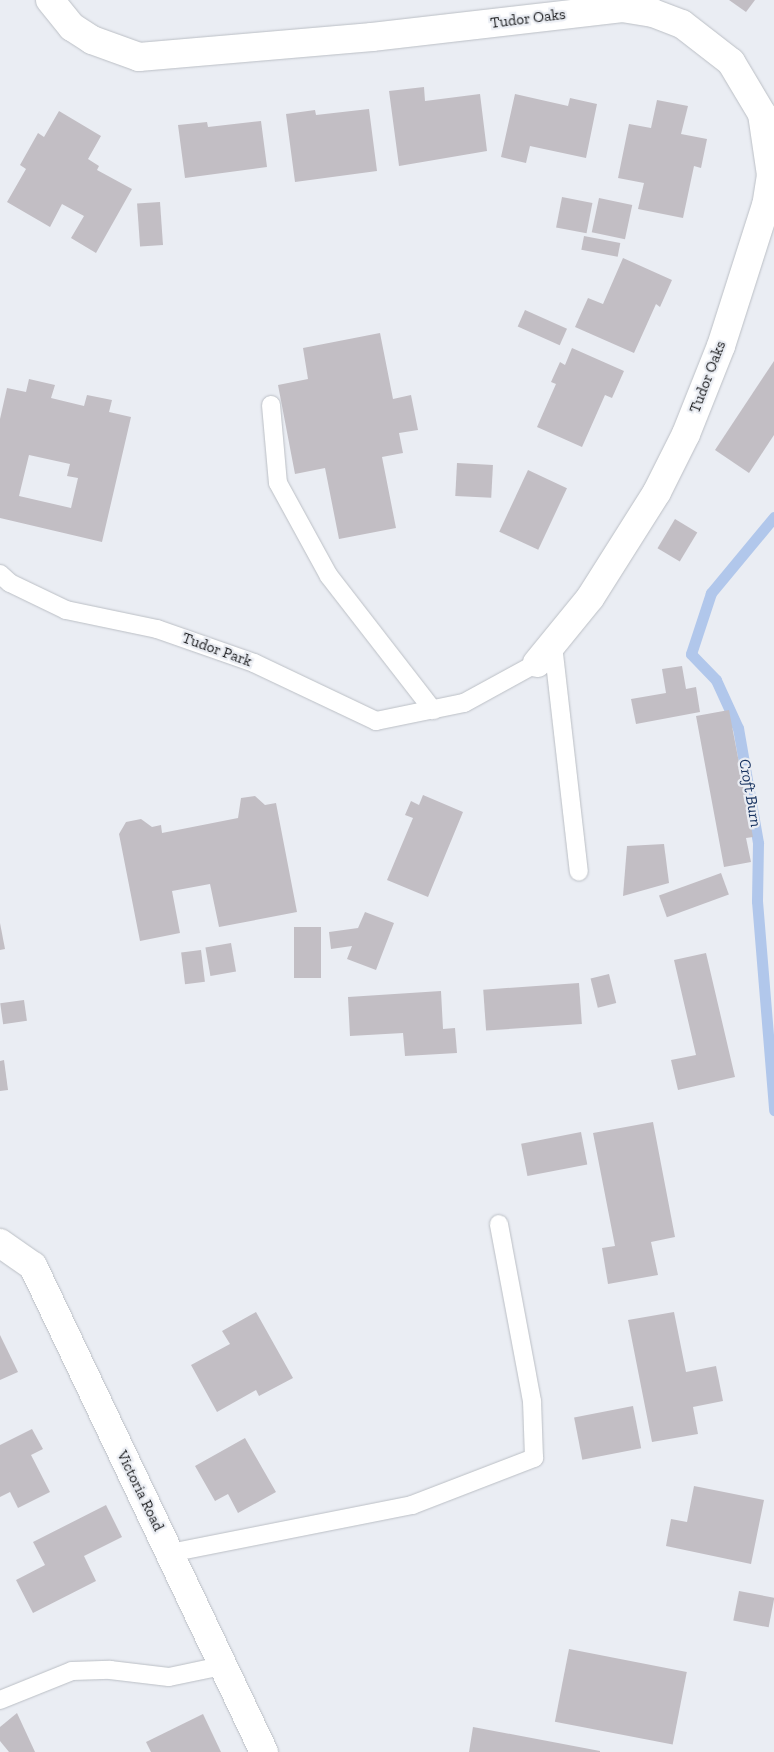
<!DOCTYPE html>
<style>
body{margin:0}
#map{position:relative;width:774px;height:1752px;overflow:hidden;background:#eaedf3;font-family:"Zilla Slab",serif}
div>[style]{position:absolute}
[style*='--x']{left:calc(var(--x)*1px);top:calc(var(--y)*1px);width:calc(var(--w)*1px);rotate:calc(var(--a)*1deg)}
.stream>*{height:11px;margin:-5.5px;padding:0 5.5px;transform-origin:5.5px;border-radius:5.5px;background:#b1c7eb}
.building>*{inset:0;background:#c2bec4;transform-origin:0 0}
.roads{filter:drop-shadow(0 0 1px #bbbfc5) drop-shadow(0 0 1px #bbbfc5)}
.service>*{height:18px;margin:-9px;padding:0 9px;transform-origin:9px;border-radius:9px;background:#fff}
.minor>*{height:28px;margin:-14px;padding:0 14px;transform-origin:14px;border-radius:14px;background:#fff}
span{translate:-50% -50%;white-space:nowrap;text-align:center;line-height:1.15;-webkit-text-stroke:4.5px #eaedf3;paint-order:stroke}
.street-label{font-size:15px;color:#17181a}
.water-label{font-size:16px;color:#193461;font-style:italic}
</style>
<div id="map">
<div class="stream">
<div style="--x:774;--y:517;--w:99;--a:129.7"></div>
<div style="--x:711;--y:593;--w:64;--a:108.2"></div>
<div style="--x:691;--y:654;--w:36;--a:46"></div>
<div style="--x:716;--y:680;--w:53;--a:65.4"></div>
<div style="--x:738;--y:728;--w:117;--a:80.1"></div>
<div style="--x:758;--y:843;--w:58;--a:91"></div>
<div style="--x:757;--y:901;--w:210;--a:85.3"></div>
</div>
<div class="building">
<div style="clip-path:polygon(729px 0,755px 0,746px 12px)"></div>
<div style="clip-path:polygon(424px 87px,425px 101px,480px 94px,487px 151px,399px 166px,389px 91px)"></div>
<div style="clip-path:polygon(515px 94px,568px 106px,570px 98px,597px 104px,586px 158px,530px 146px,526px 163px,501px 157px)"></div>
<div style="clip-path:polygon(657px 100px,688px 106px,681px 134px,707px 139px,701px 168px,694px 166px,683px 218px,638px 209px,644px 183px,618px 178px,629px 124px,651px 128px)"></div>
<div style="clip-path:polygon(369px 109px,377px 171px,295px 182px,286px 114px,315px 110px,316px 115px)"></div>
<div style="clip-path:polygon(59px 111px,101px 136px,88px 159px,99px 166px,97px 170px,132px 189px,96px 253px,71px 238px,84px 216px,62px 204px,50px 227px,7px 202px,26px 169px,20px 165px,38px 133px,44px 137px)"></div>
<div style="clip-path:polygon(261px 121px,267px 167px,185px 178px,178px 125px,207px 122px,208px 127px)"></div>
<div style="left:562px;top:197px;width:31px;height:31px;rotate:11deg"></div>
<div style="left:599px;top:198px;width:34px;height:35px;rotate:12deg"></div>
<div style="left:160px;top:202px;width:43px;height:23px;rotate:86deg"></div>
<div style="left:584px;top:236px;width:37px;height:14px;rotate:11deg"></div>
<div style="clip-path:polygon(623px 258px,672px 280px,660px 307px,656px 304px,634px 353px,575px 327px,588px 298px,603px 304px)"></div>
<div style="left:525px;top:310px;width:46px;height:18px;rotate:24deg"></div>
<div style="clip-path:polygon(380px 333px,393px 399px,411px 395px,418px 430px,399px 433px,403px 453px,382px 457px,396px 528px,339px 539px,325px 468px,295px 474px,278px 385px,308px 379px,303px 348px)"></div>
<div style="clip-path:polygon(572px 348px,624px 371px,612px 398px,605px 395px,582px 447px,537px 427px,556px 384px,551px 382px,560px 362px,565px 365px)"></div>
<div style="clip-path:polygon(774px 361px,774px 435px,749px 473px,715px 450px)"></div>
<div style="clip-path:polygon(evenodd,29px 379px,55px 385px,51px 398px,84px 406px,87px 395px,112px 400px,109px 412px,131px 417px,102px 542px,0 518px,0 419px,7px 388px,26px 392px,29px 379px,29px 455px,70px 464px,67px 476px,78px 478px,71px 508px,19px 496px,29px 455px)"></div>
<div style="left:457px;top:463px;width:36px;height:33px;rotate:3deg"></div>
<div style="left:528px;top:470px;width:43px;height:68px;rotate:25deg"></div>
<div style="left:675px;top:519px;width:26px;height:34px;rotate:31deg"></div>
<div style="clip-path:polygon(682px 666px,686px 689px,696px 687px,700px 712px,636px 724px,631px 699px,666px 693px,662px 669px)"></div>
<div style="clip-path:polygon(729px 710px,753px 837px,746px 838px,751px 862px,724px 867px,696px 716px)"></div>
<div style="clip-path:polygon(423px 795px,463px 812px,428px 897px,387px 880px,413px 818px,405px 815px,411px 801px,419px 805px)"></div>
<div style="clip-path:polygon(255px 796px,265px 805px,276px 803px,297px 912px,219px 927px,210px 884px,172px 891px,180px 933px,140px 941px,119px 834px,126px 822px,141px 819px,152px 827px,161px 825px,162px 833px,238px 818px,241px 798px)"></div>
<div style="clip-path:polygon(664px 844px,669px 883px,623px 896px,627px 846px)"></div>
<div style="left:721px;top:873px;width:23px;height:66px;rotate:70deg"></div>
<div style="clip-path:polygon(365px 912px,394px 923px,376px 970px,347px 959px,352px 946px,331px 949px,329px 932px,358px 928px)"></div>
<div style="clip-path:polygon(0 923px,5px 949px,0 950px)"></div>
<div style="left:294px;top:927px;width:27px;height:51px"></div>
<div style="left:231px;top:943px;width:29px;height:26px;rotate:80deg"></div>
<div style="left:201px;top:950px;width:32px;height:20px;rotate:83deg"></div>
<div style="clip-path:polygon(706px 953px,735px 1077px,678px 1090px,671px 1060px,696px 1055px,674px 960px)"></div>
<div style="left:609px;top:974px;width:30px;height:19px;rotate:76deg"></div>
<div style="left:579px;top:983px;width:41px;height:96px;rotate:86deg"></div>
<div style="clip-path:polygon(441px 991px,443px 1029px,455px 1028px,457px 1053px,405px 1056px,403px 1033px,350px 1036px,348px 997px)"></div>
<div style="left:24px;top:1000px;width:21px;height:24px;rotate:82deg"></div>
<div style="clip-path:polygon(4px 1060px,8px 1090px,0 1091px,0 1061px)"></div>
<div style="clip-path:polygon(653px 1122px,675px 1237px,651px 1242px,658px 1275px,608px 1284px,602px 1248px,615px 1246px,593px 1133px)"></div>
<div style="left:581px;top:1132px;width:33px;height:61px;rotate:79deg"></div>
<div style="clip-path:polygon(256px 1312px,293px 1378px,259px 1396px,256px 1390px,217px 1412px,191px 1365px,230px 1344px,222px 1331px)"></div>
<div style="clip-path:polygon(674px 1312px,686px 1372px,716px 1366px,723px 1401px,693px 1407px,698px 1434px,652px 1442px,628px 1320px)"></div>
<div style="clip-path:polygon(0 1335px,18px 1372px,0 1380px)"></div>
<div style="left:633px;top:1406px;width:43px;height:60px;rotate:79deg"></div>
<div style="clip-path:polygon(32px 1429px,43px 1449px,31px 1455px,50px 1492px,18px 1508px,10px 1492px,0 1497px,0 1445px)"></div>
<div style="clip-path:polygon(245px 1438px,276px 1492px,238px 1513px,228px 1494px,215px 1501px,195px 1466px)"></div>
<div style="clip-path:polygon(694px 1486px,764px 1500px,751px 1564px,666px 1546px,671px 1519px,687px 1522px)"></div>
<div style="clip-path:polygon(106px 1505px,122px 1537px,84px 1556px,96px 1581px,33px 1613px,16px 1580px,45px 1565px,33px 1542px)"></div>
<div style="left:739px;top:1591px;width:36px;height:30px;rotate:11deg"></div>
<div style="left:569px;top:1649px;width:120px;height:74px;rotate:11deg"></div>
<div style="clip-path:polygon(17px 1713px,35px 1752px,9px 1752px,0 1741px,0 1727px)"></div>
<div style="clip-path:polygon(203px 1714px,221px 1752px,151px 1752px,146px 1742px)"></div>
<div style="clip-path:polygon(473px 1727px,600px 1751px,600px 1752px,469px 1752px)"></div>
</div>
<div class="roads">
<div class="service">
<div style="--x:271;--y:405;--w:78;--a:84.9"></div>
<div style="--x:278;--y:483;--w:106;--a:61.3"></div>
<div style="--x:329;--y:576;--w:170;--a:52.2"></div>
<div style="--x:0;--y:574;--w:13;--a:42"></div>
<div style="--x:10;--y:583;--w:62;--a:25.7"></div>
<div style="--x:66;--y:610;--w:93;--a:11.8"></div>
<div style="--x:157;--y:629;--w:103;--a:19.3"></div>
<div style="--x:254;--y:663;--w:135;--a:25.4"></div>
<div style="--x:376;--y:721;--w:90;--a:-11.6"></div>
<div style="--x:464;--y:703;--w:83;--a:-28.7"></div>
<div style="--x:553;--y:645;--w:228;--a:83.5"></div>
<div style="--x:170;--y:1553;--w:247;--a:-11.2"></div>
<div style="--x:412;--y:1505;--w:131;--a:-21.1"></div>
<div style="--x:534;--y:1458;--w:57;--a:-92"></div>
<div style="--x:532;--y:1401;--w:180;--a:-100.6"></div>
<div style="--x:0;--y:1700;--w:78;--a:-21.9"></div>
<div style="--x:72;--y:1671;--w:38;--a:-2"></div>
<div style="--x:110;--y:1670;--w:59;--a:6.8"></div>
<div style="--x:169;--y:1677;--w:53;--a:-11.9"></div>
</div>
<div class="minor">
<div style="--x:50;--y:0;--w:35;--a:51"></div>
<div style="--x:72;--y:27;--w:24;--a:33"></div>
<div style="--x:92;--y:40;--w:50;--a:19.9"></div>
<div style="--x:139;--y:57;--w:234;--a:-4.9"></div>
<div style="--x:372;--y:37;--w:252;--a:-6.6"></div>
<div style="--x:622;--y:8;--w:31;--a:9"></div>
<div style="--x:653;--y:13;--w:31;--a:21"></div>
<div style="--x:682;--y:24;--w:62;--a:37.8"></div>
<div style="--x:731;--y:62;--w:61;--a:59.2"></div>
<div style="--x:762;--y:114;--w:62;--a:81.6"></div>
<div style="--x:771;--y:175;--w:30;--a:99"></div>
<div style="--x:766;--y:205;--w:148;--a:107.7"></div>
<div style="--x:721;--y:346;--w:95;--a:111.7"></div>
<div style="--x:686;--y:434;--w:65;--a:116.6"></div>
<div style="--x:657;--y:492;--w:125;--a:122.3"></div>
<div style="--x:590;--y:598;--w:84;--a:129.2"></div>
<div style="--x:0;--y:1243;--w:40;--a:34.9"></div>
<div style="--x:33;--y:1266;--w:538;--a:64.58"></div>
</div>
</div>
<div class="street-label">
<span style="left:528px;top:19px;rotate:-7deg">Tudor Oaks</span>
<span style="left:708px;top:377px;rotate:-69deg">Tudor Oaks</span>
<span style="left:217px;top:650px;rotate:20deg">Tudor Park</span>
<span style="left:140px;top:1491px;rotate:64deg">Victoria Road</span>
</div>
<div class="water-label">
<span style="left:750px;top:793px;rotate:80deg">Croft Burn</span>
</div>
</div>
